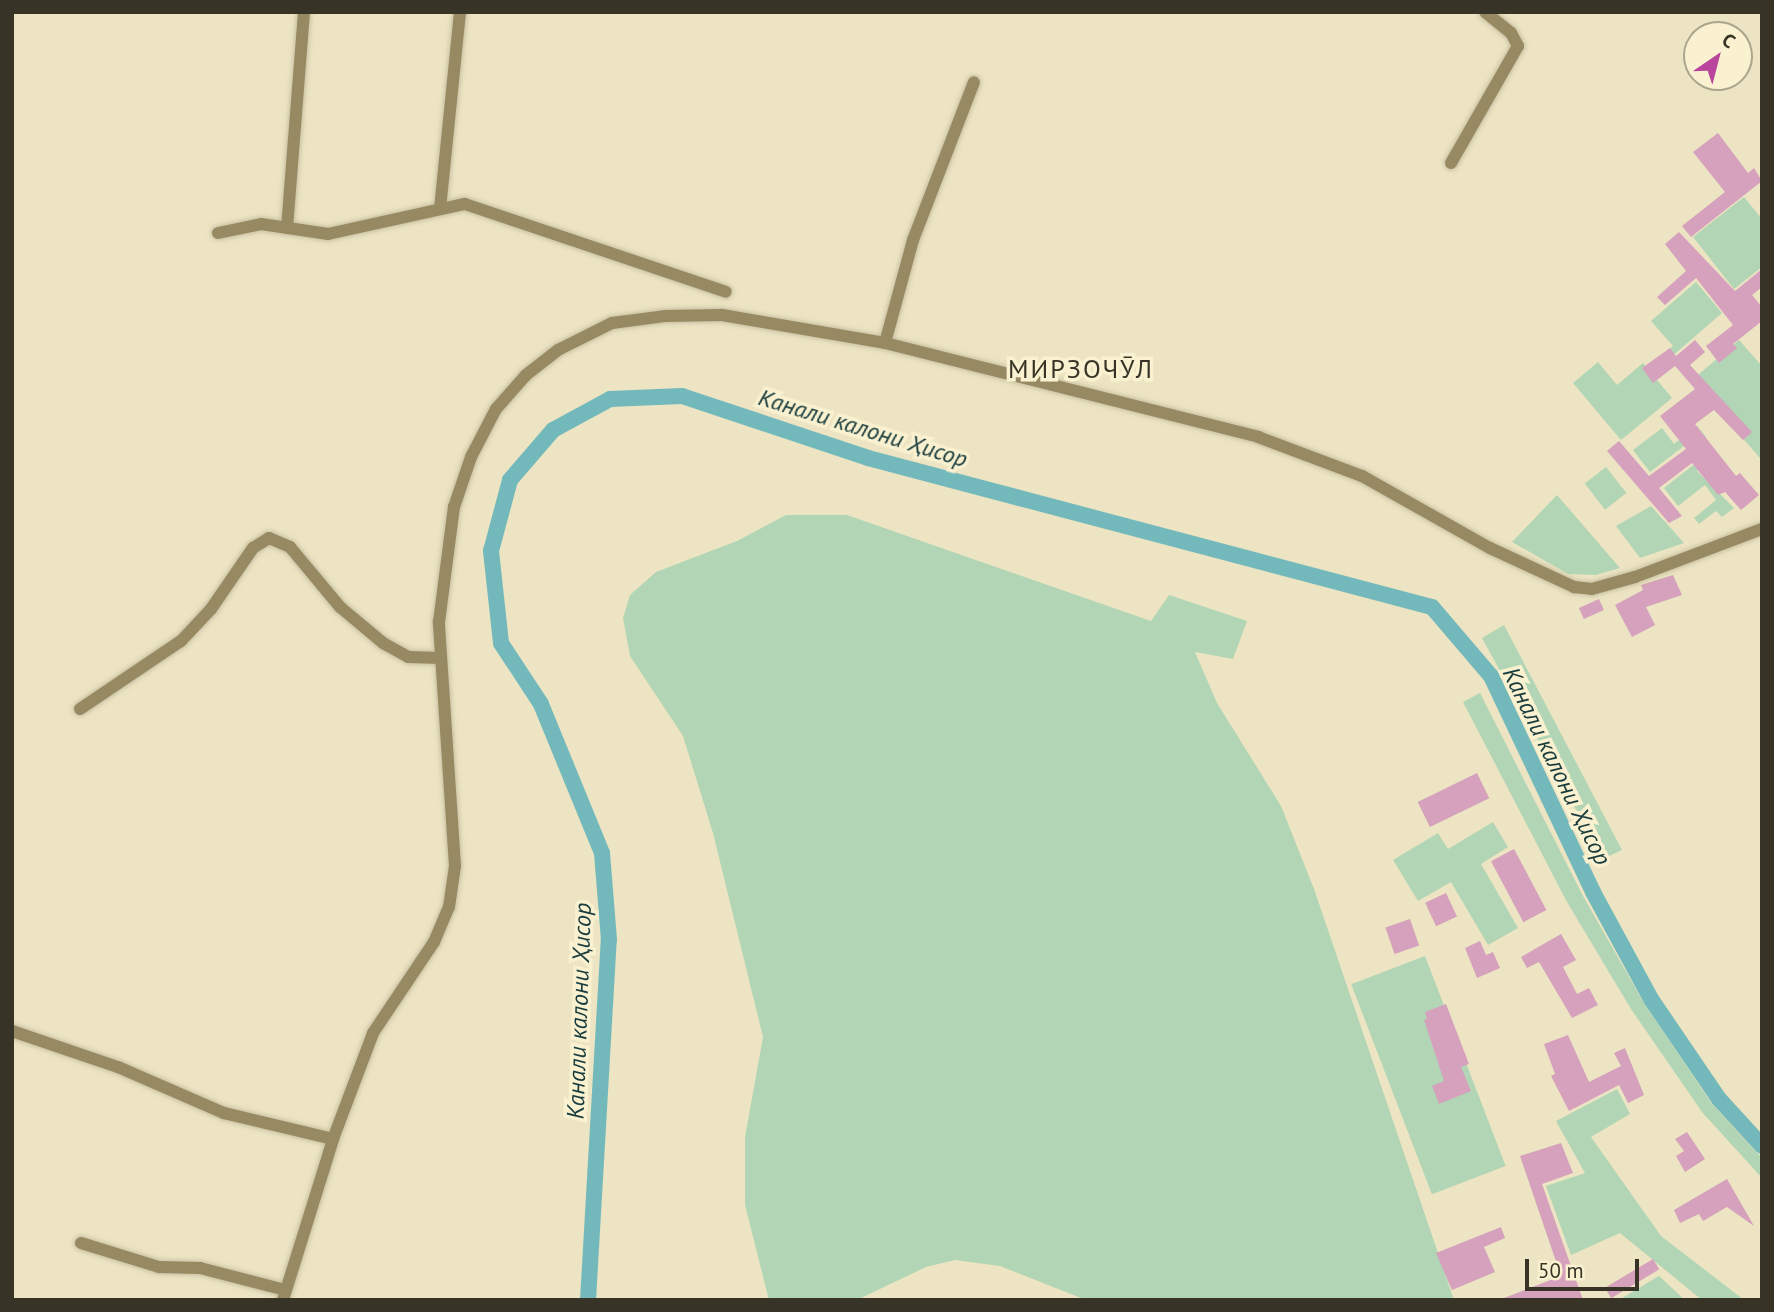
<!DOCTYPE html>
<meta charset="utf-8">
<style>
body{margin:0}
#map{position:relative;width:1774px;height:1312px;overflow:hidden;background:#ece4c2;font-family:"PT Sans",sans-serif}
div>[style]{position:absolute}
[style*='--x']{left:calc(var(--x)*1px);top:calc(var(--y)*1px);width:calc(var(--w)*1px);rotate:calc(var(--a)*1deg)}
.green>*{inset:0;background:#b2d6b5;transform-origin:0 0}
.canal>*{height:16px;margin:-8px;padding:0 8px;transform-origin:8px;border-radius:8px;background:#73b9bc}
.building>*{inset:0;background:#d5a1bc;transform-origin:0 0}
.roads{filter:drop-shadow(0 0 2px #c8c1a3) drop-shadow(0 0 2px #c8c1a3)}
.minor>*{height:12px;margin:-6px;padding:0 6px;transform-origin:6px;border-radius:6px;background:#978a62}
span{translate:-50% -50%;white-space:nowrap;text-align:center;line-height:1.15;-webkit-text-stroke:7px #f9f1cf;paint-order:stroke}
.water-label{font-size:24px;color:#183b3d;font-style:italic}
.quarter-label{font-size:26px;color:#373427;letter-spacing:2px}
.frame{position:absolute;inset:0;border:14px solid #373427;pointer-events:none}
.north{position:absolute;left:1683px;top:21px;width:70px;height:70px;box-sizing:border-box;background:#f9f1cf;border:2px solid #aba58c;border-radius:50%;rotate:35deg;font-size:19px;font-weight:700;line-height:28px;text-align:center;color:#373427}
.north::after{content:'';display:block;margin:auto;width:24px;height:32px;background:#ba459d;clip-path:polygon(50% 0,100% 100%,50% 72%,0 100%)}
.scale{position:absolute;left:1525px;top:1259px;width:114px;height:32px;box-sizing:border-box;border:4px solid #373427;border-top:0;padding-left:9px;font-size:21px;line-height:24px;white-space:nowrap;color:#373427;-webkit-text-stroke:5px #f9f1cf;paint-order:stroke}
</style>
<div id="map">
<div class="green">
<div style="clip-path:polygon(1744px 197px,1762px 219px,1762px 267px,1734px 289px,1693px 237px)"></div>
<div style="clip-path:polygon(1696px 282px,1722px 313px,1670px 358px,1665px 353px,1673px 346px,1651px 321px)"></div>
<div style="clip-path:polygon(1739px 340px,1762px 366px,1760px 458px,1692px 380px)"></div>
<div style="clip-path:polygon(1598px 362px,1617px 385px,1643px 363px,1672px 398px,1621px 440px,1573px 383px)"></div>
<div style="clip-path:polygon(1697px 426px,1706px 437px,1704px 466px,1697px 471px,1734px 508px,1722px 517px,1716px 511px,1699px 524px,1694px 518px,1716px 500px,1705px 485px,1678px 506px,1664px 488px,1697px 462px,1684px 446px,1650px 472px,1633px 450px,1662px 428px,1674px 444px)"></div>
<div style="left:1606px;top:467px;width:33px;height:27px;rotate:52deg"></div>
<div style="clip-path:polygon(1557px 495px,1620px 568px,1596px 575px,1568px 574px,1512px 542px)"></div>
<div style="clip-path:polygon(1651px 506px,1684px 543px,1640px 558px,1616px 526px)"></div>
<div style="clip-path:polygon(786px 515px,847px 515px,1151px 621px,1169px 595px,1247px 621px,1233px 659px,1195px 652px,1217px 703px,1281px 806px,1314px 889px,1454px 1300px,1086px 1300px,1000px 1266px,955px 1260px,926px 1267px,857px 1300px,769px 1300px,745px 1205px,745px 1137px,763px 1037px,713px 833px,683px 736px,630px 656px,623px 618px,630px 595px,656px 572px,737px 541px)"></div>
<div style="clip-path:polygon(1504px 625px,1622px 850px,1603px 859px,1482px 638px)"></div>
<div style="clip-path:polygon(1480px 693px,1583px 896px,1644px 1003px,1712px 1104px,1762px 1158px,1762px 1178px,1702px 1112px,1631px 1009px,1567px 902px,1463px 702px)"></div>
<div style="clip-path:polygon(1493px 822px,1508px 847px,1481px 864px,1518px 928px,1488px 945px,1451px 882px,1418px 901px,1393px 860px,1438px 833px,1448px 849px)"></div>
<div style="left:1425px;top:956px;width:225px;height:79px;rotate:69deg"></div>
<div style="clip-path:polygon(1617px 1089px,1630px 1114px,1591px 1137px,1661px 1236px,1744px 1300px,1702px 1300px,1620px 1233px,1571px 1255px,1546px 1186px,1585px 1173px,1556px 1121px)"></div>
<div style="clip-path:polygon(1659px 1276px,1685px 1300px,1619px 1300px)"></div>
</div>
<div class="canal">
<div style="--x:588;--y:1300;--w:361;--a:-86.7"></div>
<div style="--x:609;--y:940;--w:87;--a:-94.6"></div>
<div style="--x:602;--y:853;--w:161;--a:-112.3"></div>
<div style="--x:541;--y:704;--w:73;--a:-123.3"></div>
<div style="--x:501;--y:643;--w:93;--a:-96.2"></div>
<div style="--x:491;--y:551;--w:73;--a:-75"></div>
<div style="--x:510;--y:480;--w:66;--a:-49.3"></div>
<div style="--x:553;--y:430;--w:65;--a:-28.5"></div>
<div style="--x:610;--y:399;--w:72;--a:-2.4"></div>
<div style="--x:682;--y:396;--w:196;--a:18.4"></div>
<div style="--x:868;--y:458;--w:583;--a:14.8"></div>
<div style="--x:1432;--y:607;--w:91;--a:49.5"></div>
<div style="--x:1491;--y:676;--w:239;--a:64.7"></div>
<div style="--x:1593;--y:892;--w:122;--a:61.5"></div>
<div style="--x:1651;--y:999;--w:121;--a:55.8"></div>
<div style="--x:1719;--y:1099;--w:64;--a:47.5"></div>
</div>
<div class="building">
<div style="clip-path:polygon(1718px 133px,1748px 173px,1754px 168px,1762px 181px,1691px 237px,1682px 226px,1725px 192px,1693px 152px)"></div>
<div style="clip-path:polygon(1679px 232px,1735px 291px,1762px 269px,1762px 287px,1752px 295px,1762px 307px,1762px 321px,1733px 344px,1737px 348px,1719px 363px,1706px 346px,1733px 325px,1696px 278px,1665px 305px,1657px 297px,1686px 271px,1665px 244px)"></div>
<div style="clip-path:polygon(1695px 340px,1705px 352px,1690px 365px,1752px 432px,1743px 440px,1714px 410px,1695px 424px,1736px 476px,1740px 473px,1759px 495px,1741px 510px,1725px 492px,1718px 495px,1692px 463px,1659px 488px,1682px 516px,1669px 523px,1607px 451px,1619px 441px,1649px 476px,1686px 449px,1660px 416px,1695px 389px,1675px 366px,1653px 383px,1642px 368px,1670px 348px,1676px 356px)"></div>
<div style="clip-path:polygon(1673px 575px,1682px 595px,1646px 607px,1655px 625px,1632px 637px,1615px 605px,1643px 590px,1641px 585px)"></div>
<div style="left:1599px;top:599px;width:12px;height:22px;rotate:66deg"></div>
<div style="left:1477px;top:773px;width:28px;height:66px;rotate:64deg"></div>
<div style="left:1514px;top:849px;width:69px;height:26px;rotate:62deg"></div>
<div style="left:1446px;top:893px;width:26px;height:23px;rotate:65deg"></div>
<div style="left:1410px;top:919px;width:28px;height:26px;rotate:71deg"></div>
<div style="clip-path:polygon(1561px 934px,1576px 960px,1563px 967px,1577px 994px,1589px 988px,1598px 1005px,1572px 1018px,1539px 962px,1527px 968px,1521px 957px)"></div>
<div style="clip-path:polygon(1480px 941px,1486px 955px,1493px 952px,1500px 968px,1477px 978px,1465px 948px)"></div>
<div style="clip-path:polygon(1446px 1004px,1469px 1064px,1461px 1067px,1471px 1091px,1439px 1104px,1432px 1086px,1444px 1081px,1424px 1020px,1427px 1019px,1425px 1012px)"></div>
<div style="clip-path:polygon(1568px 1035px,1589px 1082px,1621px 1066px,1614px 1053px,1625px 1048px,1644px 1095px,1628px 1103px,1619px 1085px,1569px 1111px,1551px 1076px,1555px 1074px,1544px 1044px)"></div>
<div style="clip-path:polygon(1687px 1132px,1705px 1159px,1685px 1172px,1676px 1156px,1684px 1151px,1675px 1139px)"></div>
<div style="clip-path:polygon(1561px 1143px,1573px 1173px,1542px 1184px,1583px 1300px,1499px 1300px,1561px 1276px,1520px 1156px)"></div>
<div style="clip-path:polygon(1727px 1179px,1754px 1226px,1727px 1207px,1703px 1221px,1699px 1214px,1680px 1223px,1674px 1210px)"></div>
<div style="clip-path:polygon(1501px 1227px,1505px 1238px,1484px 1247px,1495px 1272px,1452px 1290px,1436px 1253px)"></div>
<div style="left:1653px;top:1259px;width:12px;height:56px;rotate:59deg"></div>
</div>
<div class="roads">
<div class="minor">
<div style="--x:1451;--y:163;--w:135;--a:-60.2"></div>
<div style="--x:1518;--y:46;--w:15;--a:-118"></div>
<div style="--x:1511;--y:33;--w:33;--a:-141"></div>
<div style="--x:440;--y:209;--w:198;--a:-84.2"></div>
<div style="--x:287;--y:228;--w:217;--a:-85.5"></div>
<div style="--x:218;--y:233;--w:44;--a:-11.8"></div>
<div style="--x:261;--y:224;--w:68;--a:8.5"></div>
<div style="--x:328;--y:234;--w:140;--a:-12.4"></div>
<div style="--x:465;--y:204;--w:275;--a:18.6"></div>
<div style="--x:885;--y:343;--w:107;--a:-74.8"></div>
<div style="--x:913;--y:240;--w:169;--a:-68.9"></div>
<div style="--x:80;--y:709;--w:122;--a:-34"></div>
<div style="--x:181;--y:641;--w:44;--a:-46.8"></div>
<div style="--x:211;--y:609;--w:74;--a:-55.5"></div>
<div style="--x:253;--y:548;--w:19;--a:-32"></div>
<div style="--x:269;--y:538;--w:23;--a:23"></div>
<div style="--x:290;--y:547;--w:78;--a:50.2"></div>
<div style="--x:340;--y:607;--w:56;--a:39.9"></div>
<div style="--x:383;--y:643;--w:29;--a:29"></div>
<div style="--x:408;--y:657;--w:32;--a:2"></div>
<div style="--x:12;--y:1031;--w:112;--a:18.8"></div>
<div style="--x:118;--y:1067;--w:116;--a:23.5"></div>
<div style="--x:224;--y:1113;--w:112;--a:13.4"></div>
<div style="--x:81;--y:1243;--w:82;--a:17.1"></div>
<div style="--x:159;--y:1267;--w:41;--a:1.4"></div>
<div style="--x:200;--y:1268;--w:88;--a:14.5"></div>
<div style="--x:283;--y:1300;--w:169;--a:-72.7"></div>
<div style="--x:333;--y:1139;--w:113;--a:-69.3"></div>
<div style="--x:373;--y:1033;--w:110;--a:-56.2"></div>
<div style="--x:434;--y:942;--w:38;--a:-67"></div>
<div style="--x:449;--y:907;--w:41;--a:-81.7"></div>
<div style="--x:455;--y:866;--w:245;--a:-93.8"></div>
<div style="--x:439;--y:622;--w:116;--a:-82.6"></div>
<div style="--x:454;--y:507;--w:53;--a:-71.2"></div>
<div style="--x:471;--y:457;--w:54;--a:-62.5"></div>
<div style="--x:496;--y:409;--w:45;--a:-48.6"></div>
<div style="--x:526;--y:375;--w:41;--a:-38"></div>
<div style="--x:558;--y:350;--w:60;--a:-26.6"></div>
<div style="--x:612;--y:323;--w:53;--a:-7.5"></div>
<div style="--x:665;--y:316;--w:57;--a:-1"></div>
<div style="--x:722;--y:315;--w:165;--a:9.7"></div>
<div style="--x:885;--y:343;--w:385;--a:14.1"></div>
<div style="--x:1258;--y:437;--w:111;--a:20.6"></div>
<div style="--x:1362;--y:476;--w:147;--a:29.4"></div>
<div style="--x:1490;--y:548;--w:93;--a:24.9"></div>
<div style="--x:1574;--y:587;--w:18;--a:6"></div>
<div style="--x:1592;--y:589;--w:45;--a:-15.6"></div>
<div style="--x:1635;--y:577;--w:136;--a:-20.7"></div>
</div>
</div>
<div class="water-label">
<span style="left:863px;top:428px;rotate:17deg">Канали калони Ҳисор</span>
<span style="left:1557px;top:766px;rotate:64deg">Канали калони Ҳисор</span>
<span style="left:579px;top:1011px;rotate:-88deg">Канали калони Ҳисор</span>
</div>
<div class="quarter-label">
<span style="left:1081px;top:369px">МИРЗОЧӮЛ</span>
</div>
<div class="frame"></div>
<div class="north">С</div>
<div class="scale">50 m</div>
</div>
